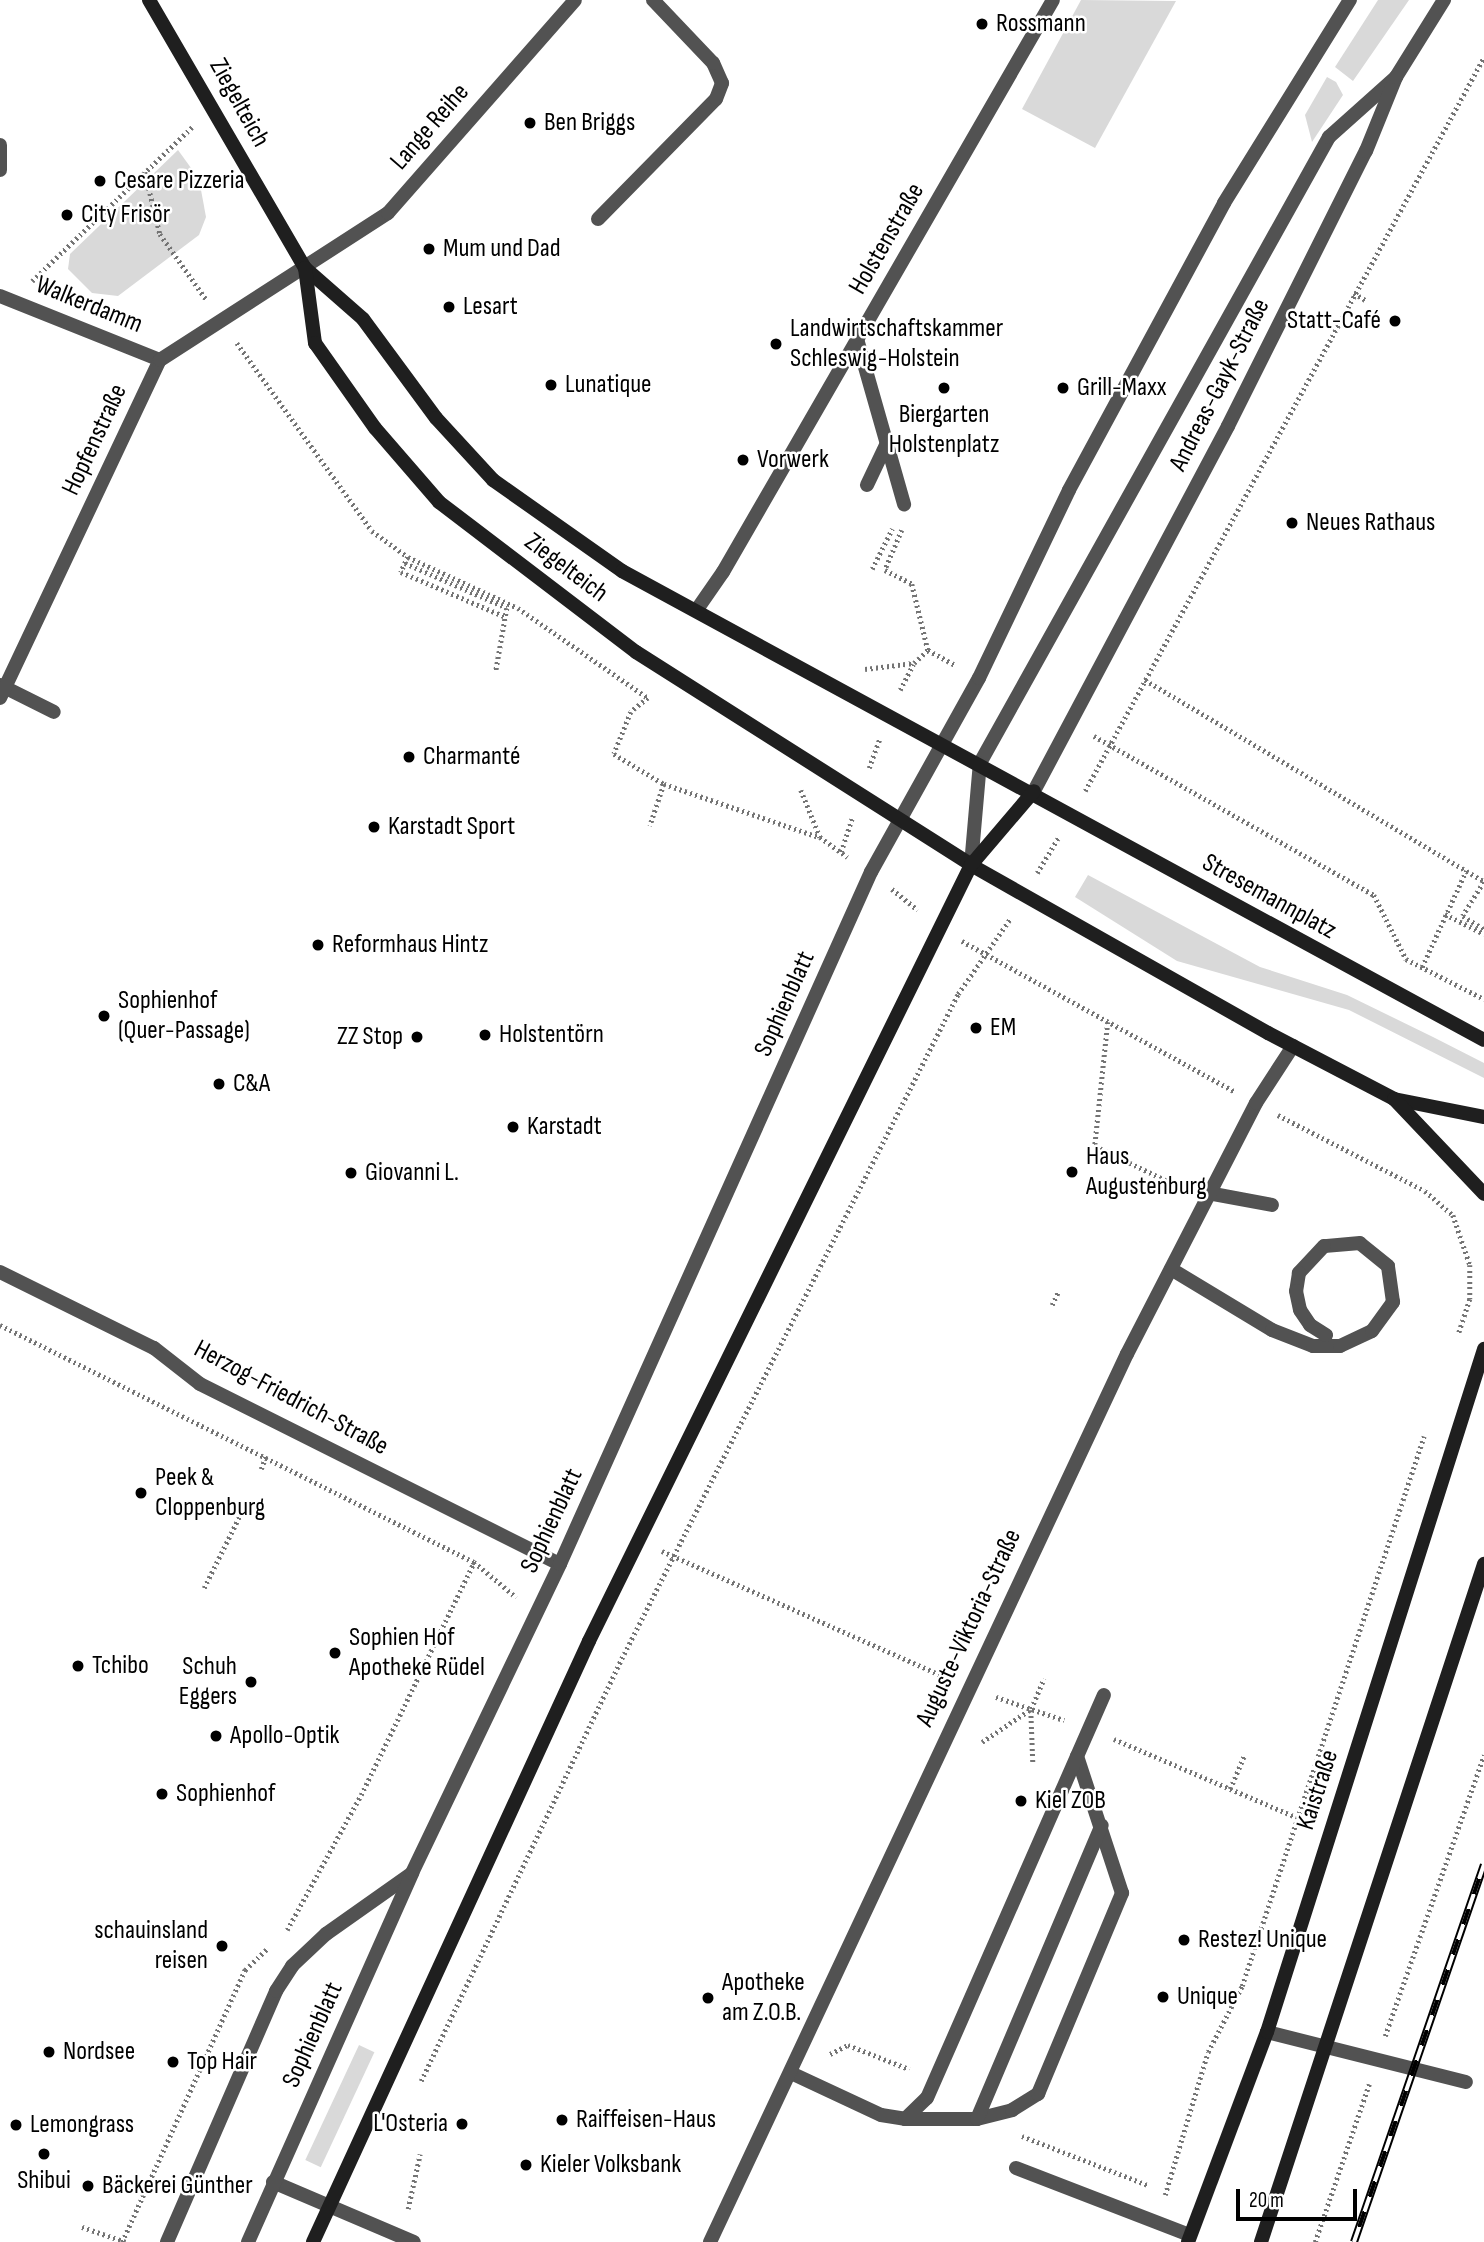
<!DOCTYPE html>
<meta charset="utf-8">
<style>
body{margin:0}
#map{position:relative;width:1484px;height:2242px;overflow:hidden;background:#fff;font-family:"Sofia Sans Condensed",sans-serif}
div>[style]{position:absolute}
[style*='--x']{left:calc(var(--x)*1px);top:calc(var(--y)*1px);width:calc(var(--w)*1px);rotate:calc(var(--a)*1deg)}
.green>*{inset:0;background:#d9d9d9;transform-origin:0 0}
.path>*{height:4.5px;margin-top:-2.25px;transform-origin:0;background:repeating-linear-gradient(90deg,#747474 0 2px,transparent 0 5.5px)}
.lane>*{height:14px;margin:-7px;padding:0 7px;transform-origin:7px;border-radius:7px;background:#525252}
.street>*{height:14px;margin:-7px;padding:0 7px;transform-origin:7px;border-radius:7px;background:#525252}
.secondary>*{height:14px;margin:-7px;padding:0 7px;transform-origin:7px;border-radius:7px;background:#1f1f1f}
.rail>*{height:8px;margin-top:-4px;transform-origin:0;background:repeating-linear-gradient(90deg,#fff 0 16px,#000 0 32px);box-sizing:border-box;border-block:2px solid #000}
.dots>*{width:19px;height:19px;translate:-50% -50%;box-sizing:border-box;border:4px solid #fff;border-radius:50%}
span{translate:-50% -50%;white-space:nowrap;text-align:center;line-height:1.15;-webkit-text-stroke:5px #fff;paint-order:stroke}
.poi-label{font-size:26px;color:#000}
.left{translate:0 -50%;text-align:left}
.right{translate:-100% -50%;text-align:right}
.street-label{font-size:26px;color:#000}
.scale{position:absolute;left:1236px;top:2189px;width:121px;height:32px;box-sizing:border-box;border:4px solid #000;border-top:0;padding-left:9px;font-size:21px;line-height:24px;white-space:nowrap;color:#000;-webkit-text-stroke:5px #fff;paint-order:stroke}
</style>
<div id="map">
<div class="green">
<div style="clip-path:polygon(1081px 0,1176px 1px,1095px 148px,1022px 109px)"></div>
<div style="clip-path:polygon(1378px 0,1409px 0,1353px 81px,1335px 67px)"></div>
<div style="clip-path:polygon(1327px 77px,1336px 82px,1343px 95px,1312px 142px,1305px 115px)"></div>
<div style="clip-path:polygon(178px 150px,199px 179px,206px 217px,199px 235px,118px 296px,92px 293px,68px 269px,70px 254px)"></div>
<div style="clip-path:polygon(1088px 875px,1260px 967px,1347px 995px,1433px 1037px,1484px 1063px,1484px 1078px,1349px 1010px,1177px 961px,1075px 897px)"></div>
<div style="left:359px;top:2045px;width:17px;height:127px;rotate:25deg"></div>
</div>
<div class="path">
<div style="--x:145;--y:172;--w:64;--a:76.4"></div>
<div style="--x:160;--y:234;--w:80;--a:54.7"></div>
<div style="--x:32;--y:281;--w:222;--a:-43.9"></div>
<div style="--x:1354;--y:293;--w:15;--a:32"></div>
<div style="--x:237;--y:343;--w:231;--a:54.3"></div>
<div style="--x:372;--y:531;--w:44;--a:35.8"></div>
<div style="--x:408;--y:557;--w:17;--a:115"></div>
<div style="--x:401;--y:572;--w:114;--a:23.2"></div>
<div style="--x:902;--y:530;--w:43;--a:113"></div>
<div style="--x:885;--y:570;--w:30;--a:27"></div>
<div style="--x:912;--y:584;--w:68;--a:76.4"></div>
<div style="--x:928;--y:650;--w:31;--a:29"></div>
<div style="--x:408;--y:557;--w:121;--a:24.9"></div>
<div style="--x:518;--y:608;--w:158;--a:34.7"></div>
<div style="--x:405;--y:563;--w:111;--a:23.8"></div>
<div style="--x:507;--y:608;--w:64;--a:99.9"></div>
<div style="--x:872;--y:569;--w:45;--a:-63.4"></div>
<div style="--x:865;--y:669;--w:49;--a:-7"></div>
<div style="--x:914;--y:663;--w:19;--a:-43"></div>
<div style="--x:1145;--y:680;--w:394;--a:30.7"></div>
<div style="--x:900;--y:690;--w:29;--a:-63"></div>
<div style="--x:648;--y:698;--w:22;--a:141"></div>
<div style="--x:631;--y:712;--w:45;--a:112"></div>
<div style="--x:614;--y:754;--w:58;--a:31"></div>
<div style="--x:664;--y:784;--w:44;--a:108.4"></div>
<div style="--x:1094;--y:736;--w:322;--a:29.6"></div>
<div style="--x:1374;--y:895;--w:72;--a:63.4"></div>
<div style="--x:1406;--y:959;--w:88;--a:27.1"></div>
<div style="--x:869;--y:768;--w:30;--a:-70"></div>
<div style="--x:664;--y:784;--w:164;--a:18.9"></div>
<div style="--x:801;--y:790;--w:51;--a:68"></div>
<div style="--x:820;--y:837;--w:34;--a:36"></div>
<div style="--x:1085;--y:791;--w:835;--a:-61.47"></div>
<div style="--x:841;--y:852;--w:35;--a:-72"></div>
<div style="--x:1037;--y:873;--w:41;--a:-59"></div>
<div style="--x:1484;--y:882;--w:40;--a:122"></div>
<div style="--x:1463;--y:916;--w:25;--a:32"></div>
<div style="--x:892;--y:889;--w:33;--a:39"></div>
<div style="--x:1445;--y:914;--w:44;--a:27.1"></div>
<div style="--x:962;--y:941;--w:311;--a:28.9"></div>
<div style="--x:1422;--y:967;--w:106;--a:-65.4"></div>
<div style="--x:1108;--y:1022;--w:125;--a:96"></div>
<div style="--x:1095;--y:1146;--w:97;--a:25.8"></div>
<div style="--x:1278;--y:1115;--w:165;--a:27.3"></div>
<div style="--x:1425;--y:1191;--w:37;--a:41"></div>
<div style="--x:1453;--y:1215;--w:53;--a:71.2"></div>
<div style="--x:1470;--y:1265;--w:34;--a:90"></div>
<div style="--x:1470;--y:1299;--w:38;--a:108"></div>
<div style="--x:1101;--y:1163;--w:13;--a:-67"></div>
<div style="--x:1052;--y:1305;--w:14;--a:-65"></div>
<div style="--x:0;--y:1325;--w:530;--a:26.57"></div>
<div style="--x:474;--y:1562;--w:55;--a:39.8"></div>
<div style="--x:261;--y:1469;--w:14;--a:-69"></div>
<div style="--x:662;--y:1551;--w:310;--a:24"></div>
<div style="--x:204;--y:1588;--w:81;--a:-63.7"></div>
<div style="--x:996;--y:1697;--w:72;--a:18.7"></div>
<div style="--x:1031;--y:1710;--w:53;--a:87.8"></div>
<div style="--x:1114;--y:1739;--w:198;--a:23.2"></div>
<div style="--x:982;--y:1742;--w:59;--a:-34"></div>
<div style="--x:1031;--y:1709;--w:33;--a:-67"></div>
<div style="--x:1230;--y:1789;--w:36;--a:-67"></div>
<div style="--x:287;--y:1930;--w:154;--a:-61.3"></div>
<div style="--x:361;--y:1795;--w:259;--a:-64.1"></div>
<div style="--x:310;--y:2013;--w:9;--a:18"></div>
<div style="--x:1385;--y:2036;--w:298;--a:-70.6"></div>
<div style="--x:830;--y:2054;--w:20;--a:-27"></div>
<div style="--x:848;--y:2045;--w:66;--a:21.5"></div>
<div style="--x:421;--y:2081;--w:473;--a:-64.6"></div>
<div style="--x:624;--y:1654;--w:740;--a:-63.16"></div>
<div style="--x:958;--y:994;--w:91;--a:-55.3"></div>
<div style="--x:1022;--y:2136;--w:135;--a:21.3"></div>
<div style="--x:1165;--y:2195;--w:149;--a:-73.3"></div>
<div style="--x:1208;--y:2052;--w:74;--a:-62.7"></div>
<div style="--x:1242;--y:1986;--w:579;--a:-71.69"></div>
<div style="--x:408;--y:2209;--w:56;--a:-77.7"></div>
<div style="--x:82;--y:2227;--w:46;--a:18.8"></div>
<div style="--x:122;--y:2242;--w:299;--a:-65.7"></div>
<div style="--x:245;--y:1970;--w:32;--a:-44"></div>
<div style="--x:1315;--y:2242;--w:167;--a:-71.1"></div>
</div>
<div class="lane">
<div style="--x:0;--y:145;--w:25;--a:90"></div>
<div style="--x:598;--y:219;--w:168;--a:-45.5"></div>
<div style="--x:716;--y:99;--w:17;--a:-69"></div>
<div style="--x:722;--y:83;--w:22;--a:-114"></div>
<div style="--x:713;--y:63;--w:87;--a:-133.6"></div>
<div style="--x:0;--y:685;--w:60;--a:26.6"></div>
<div style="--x:980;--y:763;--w:717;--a:-60.86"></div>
<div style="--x:1329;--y:137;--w:90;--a:-41.8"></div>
<div style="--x:1208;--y:1193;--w:65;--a:10.6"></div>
<div style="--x:1171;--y:1269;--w:118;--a:31.1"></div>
<div style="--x:1272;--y:1330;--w:44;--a:21.3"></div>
<div style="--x:1313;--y:1346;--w:27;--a:0"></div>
<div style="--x:1340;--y:1346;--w:35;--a:-25"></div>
<div style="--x:1372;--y:1331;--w:36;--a:-54"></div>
<div style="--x:1393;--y:1302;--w:36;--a:-98"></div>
<div style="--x:1388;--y:1266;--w:36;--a:-141"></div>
<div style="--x:1360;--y:1243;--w:36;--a:175"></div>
<div style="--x:1324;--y:1246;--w:37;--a:133"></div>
<div style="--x:1299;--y:1273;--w:18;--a:99"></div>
<div style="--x:1296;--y:1291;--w:19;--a:78"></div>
<div style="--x:1300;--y:1310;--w:18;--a:56"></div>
<div style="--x:1310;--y:1325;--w:19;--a:32"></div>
<div style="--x:1267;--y:2032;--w:205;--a:14.1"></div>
<div style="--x:791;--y:2073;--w:99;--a:25"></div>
<div style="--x:881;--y:2115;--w:24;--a:9"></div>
<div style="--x:905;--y:2119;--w:72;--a:0"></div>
<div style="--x:977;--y:2119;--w:36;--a:-14"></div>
<div style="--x:1012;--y:2110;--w:31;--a:-32"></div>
<div style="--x:1038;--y:2094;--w:218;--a:-67.3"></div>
<div style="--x:1122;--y:1893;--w:144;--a:-108.2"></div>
<div style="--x:905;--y:2119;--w:30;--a:-44"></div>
<div style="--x:927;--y:2098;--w:440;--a:-66.3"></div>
<div style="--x:977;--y:2119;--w:319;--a:-67"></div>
<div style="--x:1016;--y:2168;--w:186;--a:21.1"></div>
</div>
<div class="street">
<div style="--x:0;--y:296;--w:172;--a:21.8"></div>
<div style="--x:857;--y:339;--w:172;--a:74.1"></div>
<div style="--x:867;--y:485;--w:47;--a:-64.5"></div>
<div style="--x:698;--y:608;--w:44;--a:-55.2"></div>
<div style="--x:723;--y:572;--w:660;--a:-60.02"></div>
<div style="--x:0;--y:698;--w:374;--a:-64.7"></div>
<div style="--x:160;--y:360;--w:271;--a:-32.8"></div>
<div style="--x:388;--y:213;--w:283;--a:-48.7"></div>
<div style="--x:1034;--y:791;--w:413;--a:-62"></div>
<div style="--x:1228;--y:426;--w:308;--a:-63.4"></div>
<div style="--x:1366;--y:151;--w:80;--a:-67.9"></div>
<div style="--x:1396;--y:77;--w:91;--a:-58.1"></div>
<div style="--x:971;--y:865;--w:102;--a:-85"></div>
<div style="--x:0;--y:1272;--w:172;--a:26.3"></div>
<div style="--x:154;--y:1348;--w:58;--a:38"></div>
<div style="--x:200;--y:1384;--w:402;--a:26.6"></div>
<div style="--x:273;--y:2182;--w:153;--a:23.1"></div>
<div style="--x:167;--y:2242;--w:274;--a:-66.5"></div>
<div style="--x:276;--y:1991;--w:30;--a:-57"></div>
<div style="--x:292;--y:1966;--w:47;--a:-43.3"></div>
<div style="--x:326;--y:1934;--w:104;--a:-35.2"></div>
<div style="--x:248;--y:2242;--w:404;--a:-66"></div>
<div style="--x:412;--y:1873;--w:343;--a:-64.4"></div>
<div style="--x:560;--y:1564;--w:759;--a:-65.8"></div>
<div style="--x:871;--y:872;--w:222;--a:-60.9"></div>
<div style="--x:979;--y:678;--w:208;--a:-64.4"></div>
<div style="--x:1069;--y:490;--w:326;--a:-61.6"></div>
<div style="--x:1224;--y:203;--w:239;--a:-58.2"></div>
<div style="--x:710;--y:2242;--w:981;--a:-64.85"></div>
<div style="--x:1127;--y:1354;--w:282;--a:-62.8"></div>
<div style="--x:1256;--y:1103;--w:68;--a:-57"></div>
</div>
<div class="secondary">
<div style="--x:149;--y:0;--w:310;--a:59.8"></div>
<div style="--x:305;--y:268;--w:77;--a:41.3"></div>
<div style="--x:363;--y:319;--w:123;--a:53.6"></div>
<div style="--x:436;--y:418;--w:84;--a:47.4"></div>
<div style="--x:493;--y:480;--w:158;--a:35.2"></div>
<div style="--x:622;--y:571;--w:981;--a:28.55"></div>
<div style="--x:305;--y:268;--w:76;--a:82.4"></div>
<div style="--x:315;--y:343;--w:104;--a:54.8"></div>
<div style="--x:375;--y:428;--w:98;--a:49.1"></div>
<div style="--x:439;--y:502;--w:248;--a:37.3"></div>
<div style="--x:636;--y:652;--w:397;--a:32.4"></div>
<div style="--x:971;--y:865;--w:341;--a:29.5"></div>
<div style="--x:1268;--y:1033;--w:142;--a:27.6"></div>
<div style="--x:1394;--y:1099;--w:92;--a:11.3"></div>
<div style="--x:1394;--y:1099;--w:131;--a:46.5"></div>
<div style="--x:313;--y:2242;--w:661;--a:-65.33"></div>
<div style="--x:589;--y:1641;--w:865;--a:-63.79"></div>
<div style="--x:971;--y:865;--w:97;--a:-49.6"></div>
<div style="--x:1188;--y:2242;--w:224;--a:-69.4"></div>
<div style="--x:1267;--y:2032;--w:717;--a:-72.37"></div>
<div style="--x:1261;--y:2242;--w:714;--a:-71.79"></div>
</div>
<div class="rail">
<div style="--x:1354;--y:2242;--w:399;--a:-71"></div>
</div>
<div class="dots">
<div style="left:982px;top:24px;background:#000"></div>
<div style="left:530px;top:123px;background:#000"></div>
<div style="left:100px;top:181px;background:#000"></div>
<div style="left:67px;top:215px;background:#000"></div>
<div style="left:429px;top:249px;background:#000"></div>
<div style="left:449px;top:307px;background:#000"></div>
<div style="left:1395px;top:321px;background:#000"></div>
<div style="left:776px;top:344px;background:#000"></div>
<div style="left:551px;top:385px;background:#000"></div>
<div style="left:944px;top:388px;background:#000"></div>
<div style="left:1063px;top:388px;background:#000"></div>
<div style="left:743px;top:460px;background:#000"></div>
<div style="left:1292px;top:523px;background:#000"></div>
<div style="left:409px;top:757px;background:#000"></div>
<div style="left:374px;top:827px;background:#000"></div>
<div style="left:318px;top:945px;background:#000"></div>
<div style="left:104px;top:1016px;background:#000"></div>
<div style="left:976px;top:1028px;background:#000"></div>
<div style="left:485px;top:1035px;background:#000"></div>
<div style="left:417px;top:1037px;background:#000"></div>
<div style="left:219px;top:1084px;background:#000"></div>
<div style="left:513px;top:1127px;background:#000"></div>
<div style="left:1072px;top:1172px;background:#000"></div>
<div style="left:351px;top:1173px;background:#000"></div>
<div style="left:141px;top:1493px;background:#000"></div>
<div style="left:335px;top:1653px;background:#000"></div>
<div style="left:78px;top:1666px;background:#000"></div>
<div style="left:251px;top:1682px;background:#000"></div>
<div style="left:216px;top:1736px;background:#000"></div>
<div style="left:162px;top:1794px;background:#000"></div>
<div style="left:1021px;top:1801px;background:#000"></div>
<div style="left:1184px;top:1940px;background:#000"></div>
<div style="left:222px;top:1946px;background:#000"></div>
<div style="left:1163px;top:1997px;background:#000"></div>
<div style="left:708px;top:1998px;background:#000"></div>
<div style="left:49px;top:2052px;background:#000"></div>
<div style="left:173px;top:2062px;background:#000"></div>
<div style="left:562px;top:2120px;background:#000"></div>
<div style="left:462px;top:2124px;background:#000"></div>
<div style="left:16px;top:2125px;background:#000"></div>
<div style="left:44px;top:2154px;background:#000"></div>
<div style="left:526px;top:2165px;background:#000"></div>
<div style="left:88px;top:2186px;background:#000"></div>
</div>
<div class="poi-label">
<span class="left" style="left:996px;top:24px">Rossmann</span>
<span class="left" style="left:544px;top:123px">Ben Briggs</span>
<span class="left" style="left:114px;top:181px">Cesare Pizzeria</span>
<span class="left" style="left:81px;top:215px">City Frisör</span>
<span class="left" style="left:443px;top:249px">Mum und Dad</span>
<span class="left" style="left:463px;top:307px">Lesart</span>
<span class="right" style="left:1381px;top:321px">Statt-Café</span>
<span class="left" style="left:790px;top:344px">Landwirtschaftskammer<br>Schleswig-Holstein</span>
<span class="left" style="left:565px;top:385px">Lunatique</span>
<span class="left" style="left:1077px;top:388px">Grill-Maxx</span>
<span style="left:944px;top:430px">Biergarten<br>Holstenplatz</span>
<span class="left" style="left:757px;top:460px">Vorwerk</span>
<span class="left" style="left:1306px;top:523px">Neues Rathaus</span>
<span class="left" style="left:423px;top:757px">Charmanté</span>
<span class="left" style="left:388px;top:827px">Karstadt Sport</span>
<span class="left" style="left:332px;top:945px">Reformhaus Hintz</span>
<span class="left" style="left:118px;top:1016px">Sophienhof<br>(Quer-Passage)</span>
<span class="left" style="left:990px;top:1028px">EM</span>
<span class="left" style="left:499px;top:1035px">Holstentörn</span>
<span class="right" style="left:403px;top:1037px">ZZ Stop</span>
<span class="left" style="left:233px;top:1084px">C&amp;A</span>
<span class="left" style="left:527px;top:1127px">Karstadt</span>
<span class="left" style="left:1086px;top:1172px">Haus<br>Augustenburg</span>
<span class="left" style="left:365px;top:1173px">Giovanni L.</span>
<span class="left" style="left:155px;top:1493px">Peek &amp;<br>Cloppenburg</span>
<span class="left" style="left:349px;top:1653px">Sophien Hof<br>Apotheke Rüdel</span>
<span class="left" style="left:92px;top:1666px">Tchibo</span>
<span class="right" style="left:237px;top:1682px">Schuh<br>Eggers</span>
<span class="left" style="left:230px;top:1736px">Apollo-Optik</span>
<span class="left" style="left:176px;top:1794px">Sophienhof</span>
<span class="left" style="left:1035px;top:1801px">Kiel ZOB</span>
<span class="right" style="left:208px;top:1946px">schauinsland<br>reisen</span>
<span class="left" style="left:1198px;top:1940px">Restez! Unique</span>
<span class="left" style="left:722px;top:1998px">Apotheke<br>am Z.O.B.</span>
<span class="left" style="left:1177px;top:1997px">Unique</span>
<span class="left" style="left:63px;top:2052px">Nordsee</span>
<span class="left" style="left:187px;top:2062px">Top Hair</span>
<span class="left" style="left:576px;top:2120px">Raiffeisen-Haus</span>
<span class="right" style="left:448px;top:2124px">L'Osteria</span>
<span class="left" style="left:30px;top:2125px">Lemongrass</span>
<span class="left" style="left:540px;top:2165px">Kieler Volksbank</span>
<span style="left:44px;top:2181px">Shibui</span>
<span class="left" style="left:102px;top:2186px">Bäckerei Günther</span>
</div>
<div class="street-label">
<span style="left:239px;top:103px;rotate:61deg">Ziegelteich</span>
<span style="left:430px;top:127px;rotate:-49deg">Lange Reihe</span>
<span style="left:887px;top:239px;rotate:-60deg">Holstenstraße</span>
<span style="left:89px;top:305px;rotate:22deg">Walkerdamm</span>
<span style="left:1220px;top:385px;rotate:-63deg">Andreas-Gayk-Straße</span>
<span style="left:95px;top:440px;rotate:-65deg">Hopfenstraße</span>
<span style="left:566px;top:568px;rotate:37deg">Ziegelteich</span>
<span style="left:1269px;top:897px;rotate:29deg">Stresemannplatz</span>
<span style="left:785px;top:1004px;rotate:-66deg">Sophienblatt</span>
<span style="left:291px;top:1398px;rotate:28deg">Herzog-Friedrich-Straße</span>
<span style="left:552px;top:1521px;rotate:-65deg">Sophienblatt</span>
<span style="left:969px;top:1628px;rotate:-65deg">Auguste-Viktoria-Straße</span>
<span style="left:1318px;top:1790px;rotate:-72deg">Kaistraße</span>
<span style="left:313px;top:2035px;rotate:-66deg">Sophienblatt</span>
</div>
<div class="scale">20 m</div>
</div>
